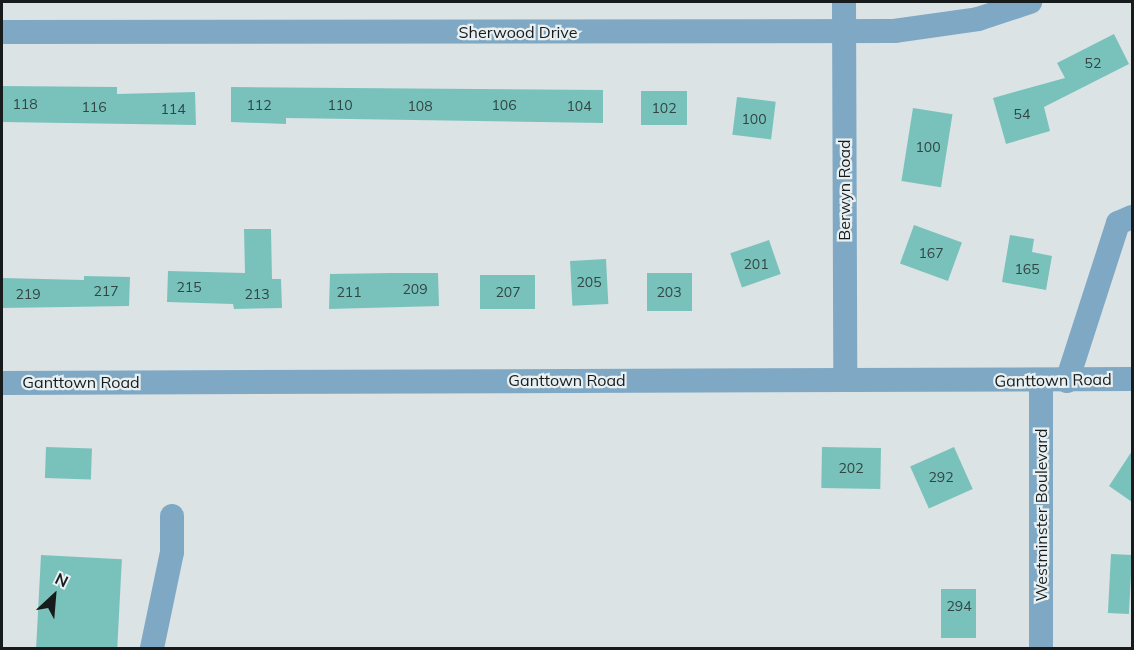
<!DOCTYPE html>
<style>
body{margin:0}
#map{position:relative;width:1134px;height:650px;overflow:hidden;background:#dbe3e5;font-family:Mulish,sans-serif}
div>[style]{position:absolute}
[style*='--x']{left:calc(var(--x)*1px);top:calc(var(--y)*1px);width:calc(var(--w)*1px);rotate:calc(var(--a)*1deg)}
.building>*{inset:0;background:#79c2bb;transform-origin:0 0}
.minor>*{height:24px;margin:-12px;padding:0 12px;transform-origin:12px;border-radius:12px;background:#7fa8c4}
span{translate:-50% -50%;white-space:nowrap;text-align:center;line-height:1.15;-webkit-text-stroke:4.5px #e8f0f2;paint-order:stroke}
.number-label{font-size:14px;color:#304544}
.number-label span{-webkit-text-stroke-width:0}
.street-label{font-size:16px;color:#181b1c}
.frame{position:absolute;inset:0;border:3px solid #181b1c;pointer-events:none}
.north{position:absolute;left:24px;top:566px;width:60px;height:60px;-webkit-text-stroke:4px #e8f0f2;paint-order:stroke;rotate:26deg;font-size:16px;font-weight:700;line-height:24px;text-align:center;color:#181b1c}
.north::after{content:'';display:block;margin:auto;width:21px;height:27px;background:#181b1c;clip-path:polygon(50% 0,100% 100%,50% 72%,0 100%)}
</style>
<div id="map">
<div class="building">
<div style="clip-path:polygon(1114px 34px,1129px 64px,1044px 107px,1050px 131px,1006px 144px,993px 98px,1065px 78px,1057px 63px)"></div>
<div style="clip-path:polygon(2px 86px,117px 87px,117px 94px,195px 92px,196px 125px,2px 122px)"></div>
<div style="clip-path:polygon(231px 87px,603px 90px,603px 123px,286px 118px,286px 124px,231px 122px)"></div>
<div style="left:641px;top:91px;width:46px;height:34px"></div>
<div style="left:737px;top:97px;width:39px;height:38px;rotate:7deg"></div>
<div style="left:913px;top:108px;width:40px;height:74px;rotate:9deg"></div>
<div style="left:914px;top:225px;width:51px;height:41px;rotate:20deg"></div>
<div style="clip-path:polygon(244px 229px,271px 229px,272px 279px,281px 279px,282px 308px,234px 309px,233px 304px,167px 302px,168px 271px,245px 273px)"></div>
<div style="clip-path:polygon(1010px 235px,1034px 239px,1032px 252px,1052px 256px,1046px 290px,1002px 282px)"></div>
<div style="left:769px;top:240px;width:36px;height:41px;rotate:71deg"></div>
<div style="left:606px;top:259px;width:45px;height:36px;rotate:87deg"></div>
<div style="clip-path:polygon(392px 273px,438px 273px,439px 306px,329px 309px,330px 274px)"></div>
<div style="left:647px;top:273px;width:45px;height:38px"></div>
<div style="left:480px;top:275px;width:55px;height:34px"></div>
<div style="clip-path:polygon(84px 276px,130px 277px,129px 306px,2px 308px,2px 278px,84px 280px)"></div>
<div style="left:46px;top:447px;width:46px;height:31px;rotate:2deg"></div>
<div style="left:822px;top:447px;width:59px;height:41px;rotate:1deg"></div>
<div style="left:954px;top:447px;width:46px;height:48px;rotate:66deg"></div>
<div style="clip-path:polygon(1132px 451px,1132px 502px,1109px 486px)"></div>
<div style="left:1111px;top:554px;width:21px;height:59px;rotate:3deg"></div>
<div style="left:41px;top:555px;width:81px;height:93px;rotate:3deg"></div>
<div style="left:941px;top:589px;width:35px;height:49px"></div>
</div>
<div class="minor">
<div style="--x:844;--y:2;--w:377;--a:89.8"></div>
<div style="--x:2;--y:32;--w:892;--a:-0.06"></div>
<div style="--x:894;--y:31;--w:85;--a:-8.1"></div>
<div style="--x:978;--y:19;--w:55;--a:-18.1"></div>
<div style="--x:1067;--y:381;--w:166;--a:-72.1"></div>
<div style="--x:1118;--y:223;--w:15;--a:-23"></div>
<div style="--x:1041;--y:382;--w:266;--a:90"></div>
<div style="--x:2;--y:383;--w:1130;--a:-0.2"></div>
<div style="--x:152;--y:648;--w:98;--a:-78.2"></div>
<div style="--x:172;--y:552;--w:36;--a:-90"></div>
</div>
<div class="number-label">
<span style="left:1093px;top:63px">52</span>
<span style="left:25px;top:104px">118</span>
<span style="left:259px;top:105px">112</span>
<span style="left:340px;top:105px">110</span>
<span style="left:504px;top:105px">106</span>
<span style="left:420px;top:106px">108</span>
<span style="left:579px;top:106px">104</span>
<span style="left:94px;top:107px">116</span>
<span style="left:664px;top:108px">102</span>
<span style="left:173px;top:109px">114</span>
<span style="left:1022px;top:114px">54</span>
<span style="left:754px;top:119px">100</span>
<span style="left:928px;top:147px">100</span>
<span style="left:931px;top:253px">167</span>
<span style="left:756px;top:264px">201</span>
<span style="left:1027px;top:269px">165</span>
<span style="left:589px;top:282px">205</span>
<span style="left:189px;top:287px">215</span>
<span style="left:415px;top:289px">209</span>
<span style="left:106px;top:291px">217</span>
<span style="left:349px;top:292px">211</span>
<span style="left:508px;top:292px">207</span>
<span style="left:669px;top:292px">203</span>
<span style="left:28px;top:294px">219</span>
<span style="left:257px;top:294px">213</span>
<span style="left:851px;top:468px">202</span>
<span style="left:941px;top:477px">292</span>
<span style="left:959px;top:606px">294</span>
</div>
<div class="street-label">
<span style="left:518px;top:32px">Sherwood Drive</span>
<span style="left:844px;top:190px;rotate:-90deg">Berwyn Road</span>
<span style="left:567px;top:380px">Ganttown Road</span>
<span style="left:1053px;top:380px;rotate:-1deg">Ganttown Road</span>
<span style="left:81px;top:382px">Ganttown Road</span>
<span style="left:1041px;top:515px;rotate:-90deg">Westminster Boulevard</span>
</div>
<div class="frame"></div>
<div class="north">N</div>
</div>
